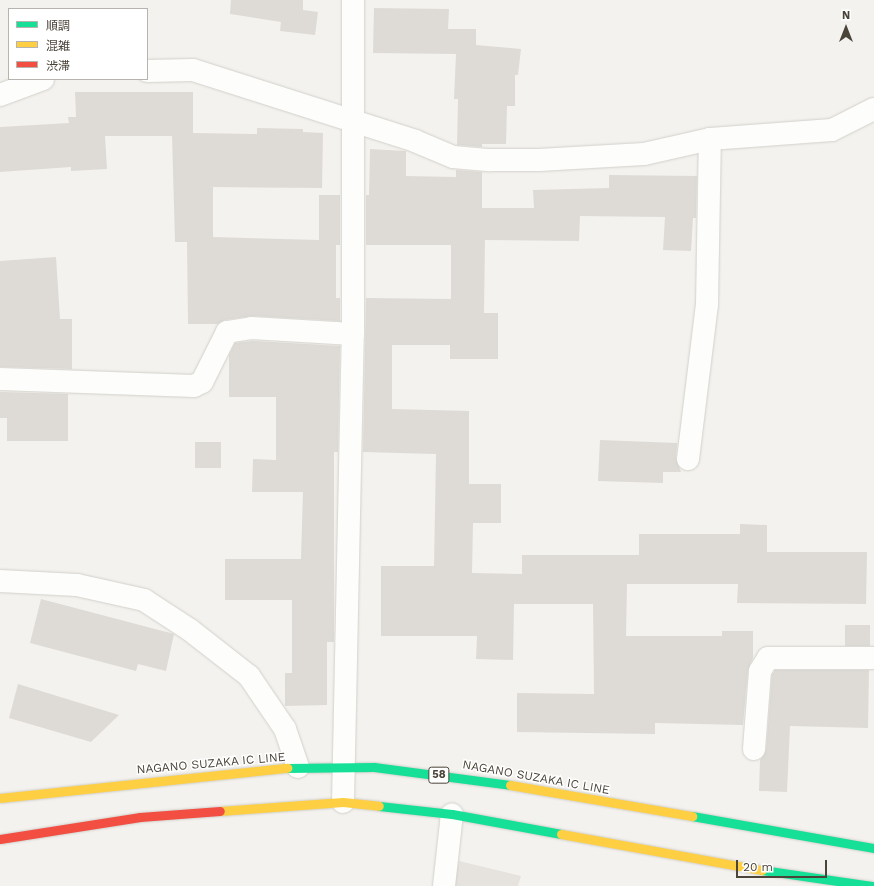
<!DOCTYPE html>
<meta charset="utf-8">
<style>
body{margin:0}
#map{position:relative;width:874px;height:886px;overflow:hidden;background:#f4f2ee;font-family:"Work Sans","Noto Sans JP",sans-serif}
div>[style]{position:absolute}
[style*='--x']{left:calc(var(--x)*1px);top:calc(var(--y)*1px);width:calc(var(--w)*1px);rotate:calc(var(--a)*1deg)}
.parking>*{inset:0;background:#e6e3df}
.building>*{inset:0;background:#dedbd6;transform-origin:0 0}
.roads{filter:drop-shadow(0 0 1px #d2d0cb) drop-shadow(0 0 1px #d2d0cb)}
.street>*{height:22px;margin:-11px;padding:0 11px;transform-origin:11px;border-radius:11px;background:#fdfdfc}
.fast>*{height:9px;margin:-4.5px;padding:0 4.5px;transform-origin:4.5px;border-radius:4.5px;background:#16e098}
.slow>*{height:9px;margin:-4.5px;padding:0 4.5px;transform-origin:4.5px;border-radius:4.5px;background:#ffcf43}
.jam>*{height:9px;margin:-4.5px;padding:0 4.5px;transform-origin:4.5px;border-radius:4.5px;background:#f24e42}
span{translate:-50% -50%;white-space:nowrap;text-align:center;line-height:1.15;-webkit-text-stroke:3px #fff;paint-order:stroke}
.shield-label span{padding:1px 3px;background:#fff;border:1px solid;border-radius:3px;-webkit-text-stroke-width:0}
.shield-label{font-size:11px;color:#4b4439;font-weight:700}
.street-label{font-size:12px;color:#4b4439}
.legend{position:absolute;left:8px;top:8px;width:140px;height:72px;box-sizing:border-box;background:#fff;border:1px solid #b7b4b0;margin:0;padding:5px 7px;list-style:none;font-size:12px;color:#4b4439}
.legend li{display:flex;align-items:center;gap:8px;height:20px}
.legend b{width:20px;border:1px solid #b7b4b0}
.north{position:absolute;left:826px;top:8px;width:40px;height:40px;-webkit-text-stroke:3px #fff;paint-order:stroke;rotate:0deg;font-size:11px;font-weight:700;line-height:16px;text-align:center;color:#4b4439}
.north::after{content:'';display:block;margin:auto;width:14px;height:18px;background:#4b4439;clip-path:polygon(50% 0,100% 100%,50% 72%,0 100%)}
.scale{position:absolute;left:736px;top:860px;width:91px;height:18px;box-sizing:border-box;border:2px solid #4b4439;border-top:0;padding-left:5px;font-size:12px;line-height:14px;white-space:nowrap;color:#4b4439;-webkit-text-stroke:3px #fff;paint-order:stroke}
</style>
<div id="map">
<div class="parking">
<div style="clip-path:polygon(459px 861px,521px 876px,518px 886px,453px 886px)"></div>
</div>
<div class="building">
<div style="clip-path:polygon(231px 0,303px 0,303px 10px,318px 12px,315px 35px,280px 31px,281px 22px,230px 14px)"></div>
<div style="clip-path:polygon(374px 8px,449px 9px,448px 29px,476px 29px,476px 45px,521px 49px,518px 75px,515px 75px,515px 106px,507px 106px,506px 144px,482px 144px,482px 147px,457px 145px,458px 99px,454px 99px,456px 54px,373px 53px)"></div>
<div style="clip-path:polygon(75px 92px,193px 92px,193px 133px,257px 134px,257px 128px,303px 129px,303px 132px,323px 133px,322px 188px,213px 187px,213px 237px,319px 240px,319px 195px,340px 195px,340px 245px,336px 245px,336px 298px,340px 298px,340px 321px,252px 316px,225px 320px,218px 324px,188px 324px,187px 242px,175px 242px,172px 136px,105px 136px,107px 169px,71px 171px,71px 167px,0 172px,0 127px,69px 123px,68px 117px,76px 117px)"></div>
<div style="clip-path:polygon(370px 149px,406px 151px,406px 176px,456px 177px,456px 170px,482px 172px,482px 208px,534px 208px,533px 190px,609px 188px,609px 175px,697px 176px,696px 218px,693px 218px,691px 251px,663px 250px,665px 217px,580px 216px,579px 241px,485px 240px,484px 313px,498px 313px,498px 359px,450px 359px,450px 345px,392px 345px,392px 409px,469px 411px,469px 484px,501px 484px,501px 523px,473px 523px,472px 573px,522px 574px,522px 555px,639px 555px,639px 534px,740px 534px,740px 524px,767px 525px,767px 552px,867px 552px,866px 604px,737px 603px,738px 584px,627px 584px,626px 636px,722px 636px,722px 631px,753px 631px,753px 658px,748px 670px,743px 725px,655px 723px,655px 734px,517px 732px,517px 693px,594px 694px,593px 604px,514px 604px,513px 660px,476px 659px,477px 636px,381px 636px,381px 566px,434px 566px,436px 454px,363px 452px,366px 298px,451px 299px,451px 245px,366px 245px,366px 195px,369px 195px)"></div>
<div style="clip-path:polygon(56px 257px,60px 319px,72px 319px,72px 369px,0 367px,0 261px)"></div>
<div style="clip-path:polygon(252px 341px,340px 346px,338px 452px,334px 452px,334px 642px,327px 642px,327px 705px,285px 706px,285px 673px,292px 673px,292px 600px,225px 600px,225px 559px,301px 559px,303px 492px,252px 492px,253px 459px,276px 460px,276px 397px,229px 397px,229px 355px,235px 343px)"></div>
<div style="clip-path:polygon(0 392px,68px 394px,68px 441px,7px 441px,7px 418px,0 418px)"></div>
<div style="clip-path:polygon(600px 440px,677px 443px,676px 458px,681px 472px,663px 472px,663px 483px,598px 481px)"></div>
<div style="left:195px;top:442px;width:26px;height:26px"></div>
<div style="clip-path:polygon(41px 599px,174px 634px,166px 671px,138px 664px,136px 671px,30px 643px)"></div>
<div style="left:845px;top:625px;width:25px;height:21px"></div>
<div style="clip-path:polygon(775px 670px,869px 670px,868px 728px,790px 726px,787px 792px,759px 791px,760px 760px,766px 750px,772px 675px)"></div>
<div style="clip-path:polygon(18px 684px,119px 715px,91px 742px,9px 718px)"></div>
</div>
<div class="roads">
<div class="street">
<div style="--x:147;--y:71;--w:46;--a:-1.2"></div>
<div style="--x:193;--y:70;--w:233;--a:17.7"></div>
<div style="--x:415;--y:141;--w:41;--a:22.8"></div>
<div style="--x:453;--y:157;--w:37;--a:5"></div>
<div style="--x:490;--y:160;--w:49;--a:0"></div>
<div style="--x:539;--y:160;--w:105;--a:-3.3"></div>
<div style="--x:644;--y:154;--w:68;--a:-12.8"></div>
<div style="--x:710;--y:139;--w:122;--a:-4.2"></div>
<div style="--x:832;--y:130;--w:47;--a:-26.6"></div>
<div style="--x:0;--y:95;--w:46;--a:-20.4"></div>
<div style="--x:0;--y:379;--w:194;--a:2.1"></div>
<div style="--x:194;--y:386;--w:9;--a:-27"></div>
<div style="--x:202;--y:382;--w:56;--a:-63.4"></div>
<div style="--x:227;--y:332;--w:24;--a:-9"></div>
<div style="--x:251;--y:328;--w:102;--a:3.4"></div>
<div style="--x:688;--y:459;--w:155;--a:-83"></div>
<div style="--x:707;--y:305;--w:166;--a:-89"></div>
<div style="--x:0;--y:581;--w:77;--a:3"></div>
<div style="--x:77;--y:585;--w:69;--a:12.6"></div>
<div style="--x:144;--y:600;--w:55;--a:33.1"></div>
<div style="--x:190;--y:630;--w:75;--a:37.9"></div>
<div style="--x:249;--y:676;--w:64;--a:55.8"></div>
<div style="--x:285;--y:729;--w:40;--a:71.1"></div>
<div style="--x:754;--y:749;--w:78;--a:-85.6"></div>
<div style="--x:760;--y:671;--w:15;--a:-58"></div>
<div style="--x:768;--y:658;--w:106;--a:0"></div>
<div style="--x:343;--y:802;--w:468;--a:-88.8"></div>
<div style="--x:353;--y:334;--w:334;--a:-90"></div>
<div style="--x:444;--y:886;--w:72;--a:-83.7"></div>
</div>
<div class="fast">
<div style="--x:287;--y:768;--w:87;--a:-0.7"></div>
<div style="--x:374;--y:767;--w:137;--a:7.5"></div>
<div style="--x:379;--y:806;--w:73;--a:6.3"></div>
<div style="--x:452;--y:814;--w:111;--a:10.4"></div>
<div style="--x:692;--y:816;--w:185;--a:10"></div>
<div style="--x:762;--y:870;--w:111;--a:8.3"></div>
</div>
<div class="slow">
<div style="--x:510;--y:785;--w:185;--a:9.7"></div>
<div style="--x:0;--y:798;--w:289;--a:-6"></div>
<div style="--x:220;--y:811;--w:123;--a:-4.2"></div>
<div style="--x:343;--y:802;--w:36;--a:6"></div>
<div style="--x:561;--y:834;--w:204;--a:10.2"></div>
</div>
<div class="jam">
<div style="--x:0;--y:839;--w:142;--a:-8.9"></div>
<div style="--x:140;--y:817;--w:80;--a:-4.3"></div>
</div>
</div>
<div class="shield-label">
<span style="left:439px;top:775px">58</span>
</div>
<div class="street-label">
<span style="left:211px;top:764px;rotate:-5deg">NAGANO SUZAKA IC LINE</span>
<span style="left:536px;top:778px;rotate:10deg">NAGANO SUZAKA IC LINE</span>
</div>
<ul class="legend">
<li><b style="height:5px;background:#16e098"></b>順調</li>
<li><b style="height:5px;background:#ffcf43"></b>混雑</li>
<li><b style="height:5px;background:#f24e42"></b>渋滞</li>
</ul>
<div class="north">N</div>
<div class="scale">20 m</div>
</div>
